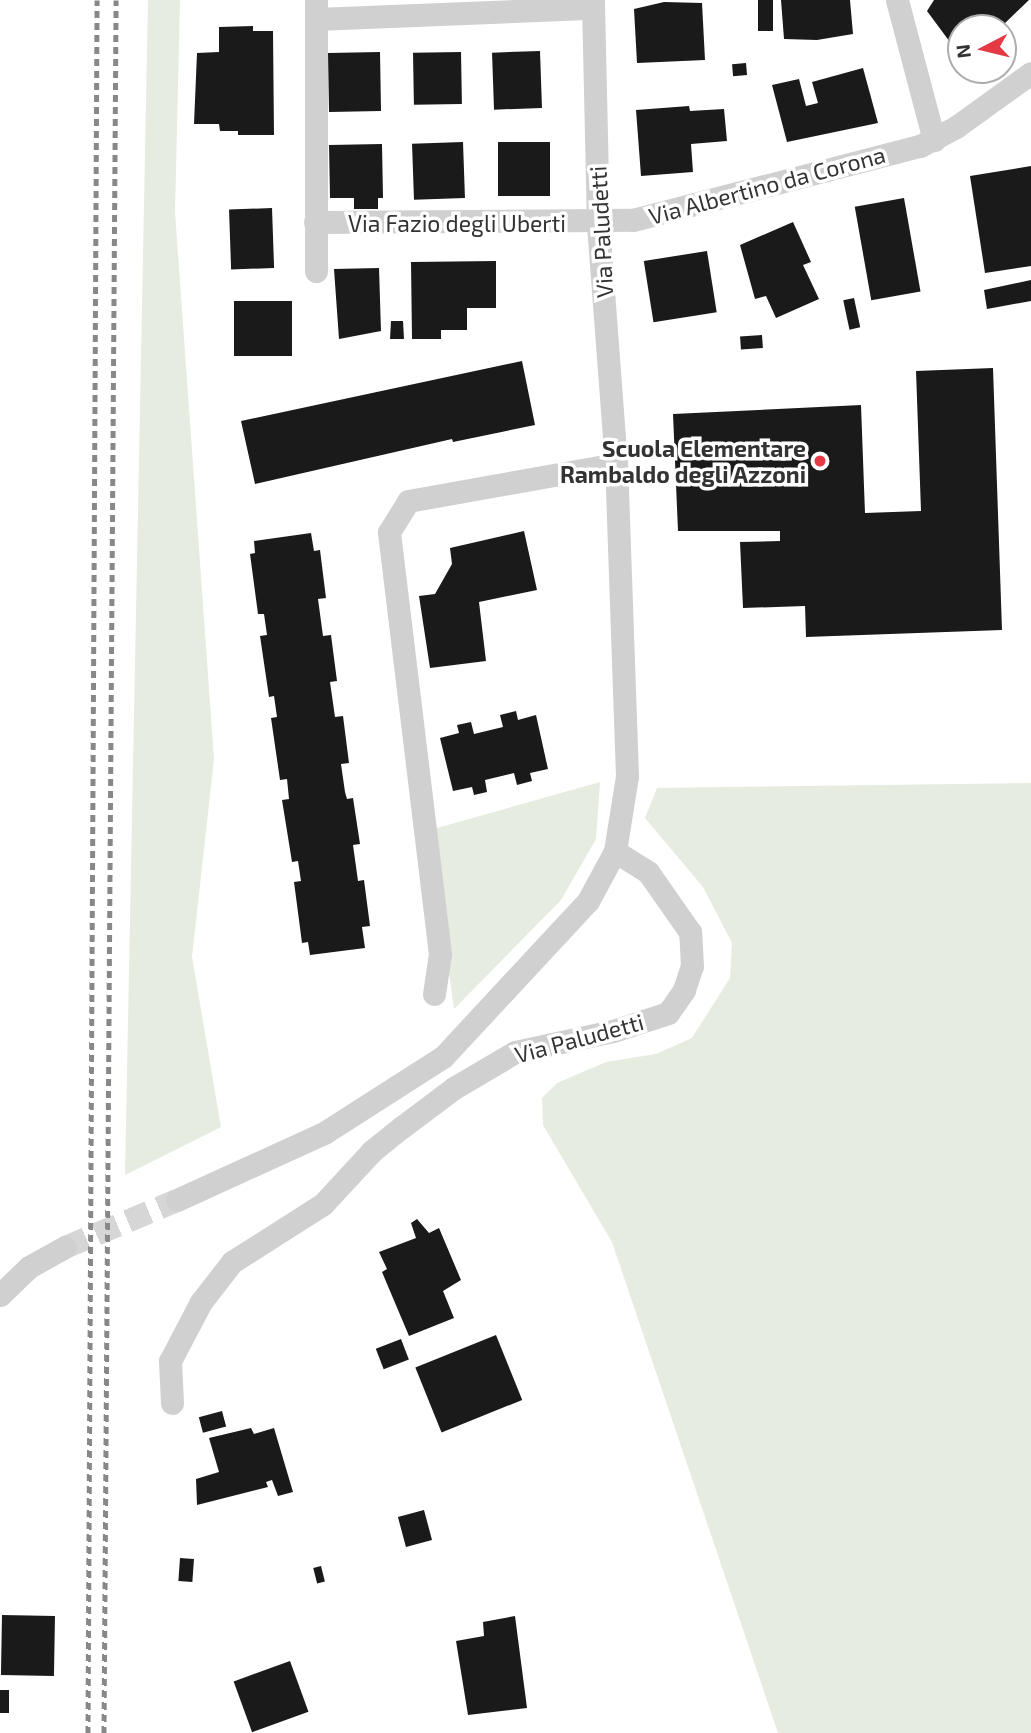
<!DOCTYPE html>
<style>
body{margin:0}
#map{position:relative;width:1031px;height:1733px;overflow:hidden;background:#fff;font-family:"Exo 2",sans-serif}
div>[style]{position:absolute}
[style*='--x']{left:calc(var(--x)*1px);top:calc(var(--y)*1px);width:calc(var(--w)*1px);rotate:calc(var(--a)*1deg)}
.green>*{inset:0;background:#e6ecdf}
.building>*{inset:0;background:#1a1a1a;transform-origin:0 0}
.minor-tunnel>*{height:23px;margin-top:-11.5px;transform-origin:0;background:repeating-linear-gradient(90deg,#d6d6d6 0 23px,transparent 0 34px)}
.minor>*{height:23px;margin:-11.5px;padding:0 11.5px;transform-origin:11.5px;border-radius:11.5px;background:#d0d0d0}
.rail>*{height:5px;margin-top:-2.5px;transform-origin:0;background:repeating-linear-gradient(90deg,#888 0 7px,transparent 0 12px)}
.dots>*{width:19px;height:19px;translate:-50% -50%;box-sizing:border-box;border:4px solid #fff;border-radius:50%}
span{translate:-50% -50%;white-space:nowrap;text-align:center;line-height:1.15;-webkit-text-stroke:7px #fff;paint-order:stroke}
.street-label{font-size:23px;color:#333}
.poi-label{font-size:23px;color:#333;font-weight:700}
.right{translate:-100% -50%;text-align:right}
.north{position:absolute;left:947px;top:14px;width:70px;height:70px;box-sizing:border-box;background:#fff;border:2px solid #adadad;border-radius:50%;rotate:263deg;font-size:19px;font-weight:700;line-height:28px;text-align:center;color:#333}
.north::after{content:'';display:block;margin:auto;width:24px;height:32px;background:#e63946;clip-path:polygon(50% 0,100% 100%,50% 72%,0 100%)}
</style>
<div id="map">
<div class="green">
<div style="clip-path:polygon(148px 0,180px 0,175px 212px,214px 759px,192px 957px,221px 1127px,125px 1175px)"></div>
<div style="clip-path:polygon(600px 782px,596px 839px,561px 900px,454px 1009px,430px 830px)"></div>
<div style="clip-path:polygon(1031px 783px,1031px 1733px,778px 1733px,612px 1242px,543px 1125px,542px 1098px,557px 1083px,606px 1062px,656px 1054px,692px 1038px,730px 978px,732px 943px,703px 887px,645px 818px,657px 788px)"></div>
</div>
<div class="building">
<div style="left:758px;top:0;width:15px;height:31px"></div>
<div style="clip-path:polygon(781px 0,850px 0,853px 34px,817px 40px,784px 39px)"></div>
<div style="clip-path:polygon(934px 0,1029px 0,1000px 28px,961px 28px,961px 57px,927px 11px)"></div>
<div style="clip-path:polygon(664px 2px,702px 3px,705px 60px,637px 63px,634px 9px)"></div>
<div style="clip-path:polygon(253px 26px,253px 31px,273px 31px,274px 135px,238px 135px,238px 131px,220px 131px,219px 124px,194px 124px,197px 53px,219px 52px,219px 27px)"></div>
<div style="left:540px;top:51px;width:57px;height:48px;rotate:88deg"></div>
<div style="left:380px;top:52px;width:59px;height:52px;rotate:89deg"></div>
<div style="left:461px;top:52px;width:52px;height:48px;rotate:89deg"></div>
<div style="left:746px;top:63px;width:12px;height:14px;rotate:85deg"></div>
<div style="clip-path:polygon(863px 68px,878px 123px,787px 142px,772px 85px,799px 79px,806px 106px,818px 103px,812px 82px)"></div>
<div style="clip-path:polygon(689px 106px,690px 111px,724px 109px,727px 141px,691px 144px,693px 172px,641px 176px,636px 110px)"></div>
<div style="left:463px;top:142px;width:56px;height:51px;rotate:88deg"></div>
<div style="left:498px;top:142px;width:52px;height:54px"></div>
<div style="clip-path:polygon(382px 144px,383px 198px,378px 198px,378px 209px,354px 209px,354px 198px,330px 198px,329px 145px)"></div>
<div style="clip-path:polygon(1031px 166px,1031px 266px,985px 273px,970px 176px)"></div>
<div style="left:904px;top:198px;width:95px;height:50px;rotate:80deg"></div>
<div style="left:272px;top:208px;width:60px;height:43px;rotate:88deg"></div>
<div style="clip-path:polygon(793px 222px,811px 262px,803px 265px,819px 299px,776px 318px,766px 296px,755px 299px,740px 245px)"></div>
<div style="left:707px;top:251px;width:62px;height:64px;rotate:81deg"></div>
<div style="clip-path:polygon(496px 261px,496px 308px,467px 308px,467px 330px,441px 330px,441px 339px,412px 339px,411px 262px)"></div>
<div style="clip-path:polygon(379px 268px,381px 331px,339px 339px,334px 269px)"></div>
<div style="clip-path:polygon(1031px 280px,1031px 301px,987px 309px,984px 290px)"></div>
<div style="left:854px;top:298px;width:30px;height:11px;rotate:78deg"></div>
<div style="left:234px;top:301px;width:58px;height:55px"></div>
<div style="clip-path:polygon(391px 321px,403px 321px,404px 339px,390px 339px)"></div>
<div style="left:762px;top:335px;width:13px;height:22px;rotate:86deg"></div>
<div style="clip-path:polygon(522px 361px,535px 425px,453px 442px,452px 439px,255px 484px,241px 421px)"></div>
<div style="clip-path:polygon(993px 368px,1002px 630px,806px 637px,805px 606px,743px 608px,740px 542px,780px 541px,780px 531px,678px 531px,673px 414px,861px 405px,865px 513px,921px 511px,916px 371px)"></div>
<div style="clip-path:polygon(524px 531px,537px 590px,479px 602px,486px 661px,430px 668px,419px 596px,435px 594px,452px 564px,450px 548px)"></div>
<div style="clip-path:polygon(311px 533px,314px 551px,320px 550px,326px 598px,318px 599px,323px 636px,331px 635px,337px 681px,330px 682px,335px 717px,343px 716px,349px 763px,341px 764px,345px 792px,347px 799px,353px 798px,360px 844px,353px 845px,358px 881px,364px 880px,370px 926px,362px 927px,365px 948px,310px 955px,308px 942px,302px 943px,294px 882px,301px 881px,298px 861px,292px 862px,282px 800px,289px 799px,287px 779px,280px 780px,271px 718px,277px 717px,274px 696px,269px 697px,260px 636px,267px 635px,264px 614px,258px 614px,250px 554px,255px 553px,254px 541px)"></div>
<div style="clip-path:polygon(516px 711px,518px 720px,536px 715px,548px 769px,530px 773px,532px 781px,517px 785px,514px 773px,485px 780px,487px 792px,474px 795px,472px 787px,453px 791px,440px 738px,459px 733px,457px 725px,471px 722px,474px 734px,503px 727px,500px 715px)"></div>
<div style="clip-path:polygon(417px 1219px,429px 1233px,439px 1228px,461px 1280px,443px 1291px,454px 1318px,409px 1336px,382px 1272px,387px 1269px,379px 1252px,416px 1238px,411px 1223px)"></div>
<div style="left:496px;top:1335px;width:70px;height:87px;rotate:68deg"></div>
<div style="left:401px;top:1339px;width:22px;height:27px;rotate:69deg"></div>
<div style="left:222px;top:1411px;width:16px;height:24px;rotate:75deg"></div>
<div style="clip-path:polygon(251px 1428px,254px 1434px,274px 1428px,293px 1492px,278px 1496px,272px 1480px,266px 1482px,268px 1487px,197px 1505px,196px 1479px,219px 1472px,209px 1438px)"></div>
<div style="left:424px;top:1510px;width:31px;height:27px;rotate:75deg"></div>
<div style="left:180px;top:1558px;width:14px;height:23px;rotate:4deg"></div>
<div style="left:321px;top:1566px;width:16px;height:8px;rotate:76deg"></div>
<div style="left:2px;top:1615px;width:53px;height:60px;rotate:1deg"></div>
<div style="clip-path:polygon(515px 1616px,527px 1708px,468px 1715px,456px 1641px,484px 1636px,483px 1622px)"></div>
<div style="left:290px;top:1661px;width:54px;height:60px;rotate:70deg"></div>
<div style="left:0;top:1690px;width:9px;height:23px"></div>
</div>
<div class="minor-tunnel">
<div style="--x:65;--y:1247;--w:121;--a:-22.8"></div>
</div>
<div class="minor">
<div style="--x:897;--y:0;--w:145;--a:75.2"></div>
<div style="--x:316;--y:19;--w:277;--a:-2.3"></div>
<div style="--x:315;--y:222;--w:318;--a:-0.4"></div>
<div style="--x:633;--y:220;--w:296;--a:-14.5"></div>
<div style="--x:920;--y:146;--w:41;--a:-27.8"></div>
<div style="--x:956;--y:127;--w:92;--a:-35.8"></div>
<div style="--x:316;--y:271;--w:271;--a:-90"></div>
<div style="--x:434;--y:994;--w:40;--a:-81.5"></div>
<div style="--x:440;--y:954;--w:425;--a:-96.9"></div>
<div style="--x:389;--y:532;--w:36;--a:-58"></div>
<div style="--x:408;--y:501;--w:211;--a:-10.1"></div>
<div style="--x:177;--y:1200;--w:162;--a:-24.5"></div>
<div style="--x:324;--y:1133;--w:141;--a:-32.6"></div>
<div style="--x:443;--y:1057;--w:213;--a:-47.1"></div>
<div style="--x:588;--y:901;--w:57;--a:-61.6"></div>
<div style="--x:615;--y:851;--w:76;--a:-80.9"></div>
<div style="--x:627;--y:776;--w:312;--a:-92"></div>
<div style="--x:616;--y:464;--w:241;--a:-94.3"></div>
<div style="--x:598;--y:224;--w:224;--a:-91.3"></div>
<div style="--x:0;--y:1295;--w:40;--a:-44"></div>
<div style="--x:29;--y:1267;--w:41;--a:-29.1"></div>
<div style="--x:172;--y:1403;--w:42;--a:-92.7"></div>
<div style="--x:170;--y:1361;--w:67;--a:-62.3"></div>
<div style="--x:201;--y:1302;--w:51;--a:-52.2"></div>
<div style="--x:232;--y:1262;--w:108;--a:-32.5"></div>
<div style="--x:323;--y:1204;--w:72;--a:-47.2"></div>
<div style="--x:372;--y:1151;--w:38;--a:-39"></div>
<div style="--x:402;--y:1127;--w:65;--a:-36.9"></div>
<div style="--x:454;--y:1088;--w:71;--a:-30.5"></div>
<div style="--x:515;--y:1052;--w:100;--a:-12.1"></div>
<div style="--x:613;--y:1031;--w:58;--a:-18.1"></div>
<div style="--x:668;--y:1013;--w:28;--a:-55"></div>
<div style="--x:684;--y:990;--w:25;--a:-72"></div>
<div style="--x:692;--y:966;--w:34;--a:-93"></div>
<div style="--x:690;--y:932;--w:73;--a:-125"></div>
<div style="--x:648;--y:872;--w:39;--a:-148"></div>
</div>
<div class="rail">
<div style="--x:88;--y:1733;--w:1733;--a:-89.7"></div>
<div style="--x:104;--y:1733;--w:1733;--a:-89.6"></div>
</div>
<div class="dots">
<div style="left:820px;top:461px;background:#e63946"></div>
</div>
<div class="street-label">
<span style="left:767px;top:185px;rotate:-15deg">Via Albertino da Corona</span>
<span style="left:457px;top:223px">Via Fazio degli Uberti</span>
<span style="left:601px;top:232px;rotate:-93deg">Via Paludetti</span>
<span style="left:579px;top:1038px;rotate:-15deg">Via Paludetti</span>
</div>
<div class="poi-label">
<span class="right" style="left:806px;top:461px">Scuola Elementare<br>Rambaldo degli Azzoni</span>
</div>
<div class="north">N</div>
</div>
